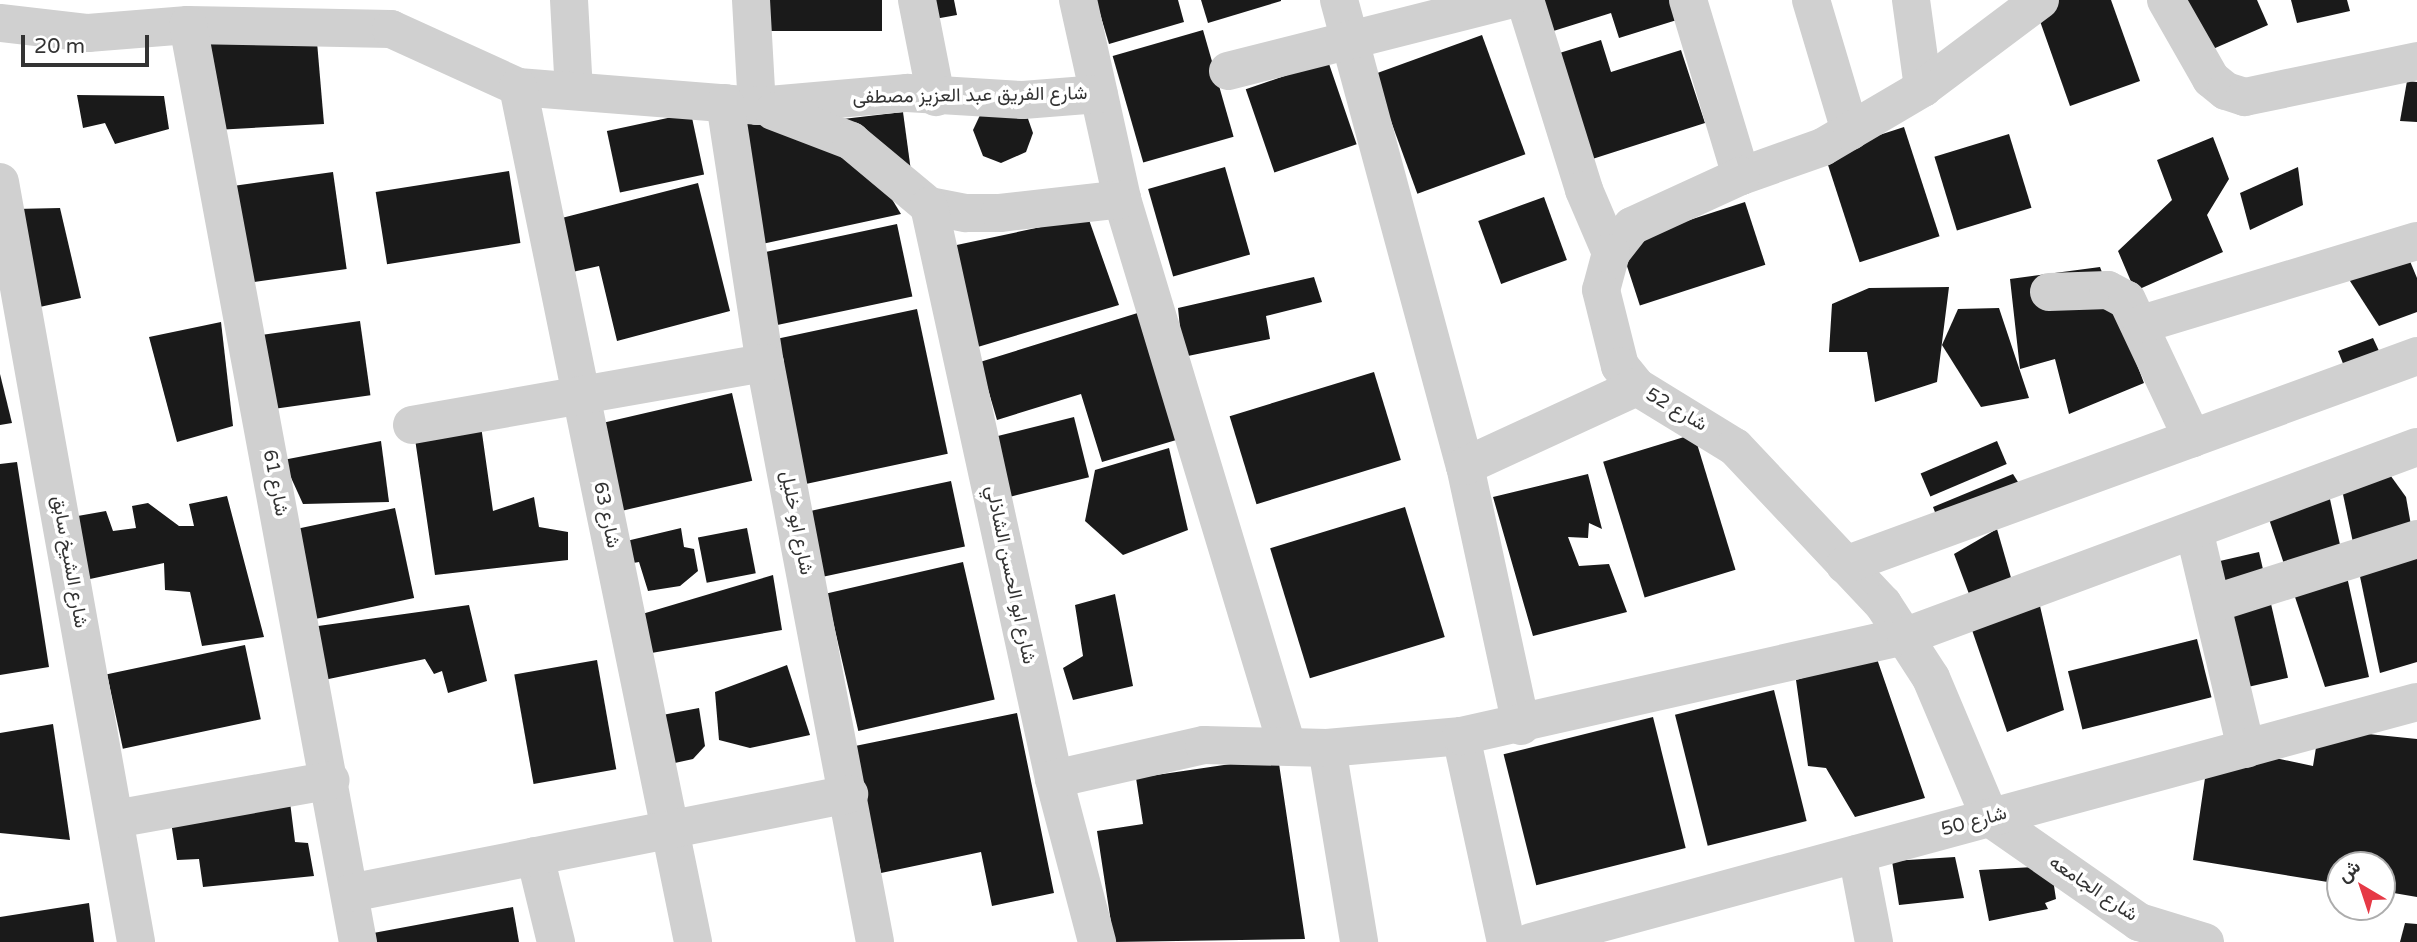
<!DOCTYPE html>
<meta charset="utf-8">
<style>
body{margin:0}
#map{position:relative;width:2417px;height:942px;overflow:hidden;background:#fff;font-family:"Varela Round",Vazirmatn,sans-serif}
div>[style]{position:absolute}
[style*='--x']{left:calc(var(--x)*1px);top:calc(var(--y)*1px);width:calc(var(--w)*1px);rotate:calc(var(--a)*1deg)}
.building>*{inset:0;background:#1a1a1a;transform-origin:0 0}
.street>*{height:38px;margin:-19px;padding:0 19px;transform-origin:19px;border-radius:19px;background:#d0d0d0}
span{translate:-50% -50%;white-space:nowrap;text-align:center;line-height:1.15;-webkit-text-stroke:7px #fff;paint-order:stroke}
.street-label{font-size:19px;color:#333}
.north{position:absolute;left:2326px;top:851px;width:70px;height:70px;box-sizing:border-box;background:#fff;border:2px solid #adadad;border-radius:50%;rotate:321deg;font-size:19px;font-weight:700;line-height:28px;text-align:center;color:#333}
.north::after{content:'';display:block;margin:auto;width:24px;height:32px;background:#e63946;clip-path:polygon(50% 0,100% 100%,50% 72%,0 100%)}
.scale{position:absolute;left:21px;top:35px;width:128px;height:32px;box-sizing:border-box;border:4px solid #333;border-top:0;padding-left:9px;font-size:21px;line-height:24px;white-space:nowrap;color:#333;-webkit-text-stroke:5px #fff;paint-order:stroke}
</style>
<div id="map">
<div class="building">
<div style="left:745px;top:0;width:137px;height:31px"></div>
<div style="clip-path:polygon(925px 0,954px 0,957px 15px,929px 20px)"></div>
<div style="clip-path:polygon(1096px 0,1178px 0,1184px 22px,1109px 44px)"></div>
<div style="clip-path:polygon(1201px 0,1281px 0,1281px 1px,1208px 23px)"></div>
<div style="clip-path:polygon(1537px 0,1675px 0,1680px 19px,1619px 38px,1611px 13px,1547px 33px)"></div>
<div style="clip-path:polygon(2055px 0,2111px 0,2140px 81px,2070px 106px,2035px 7px)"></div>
<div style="clip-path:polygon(2183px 0,2257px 0,2268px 25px,2206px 52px)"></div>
<div style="clip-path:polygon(2291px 0,2347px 0,2350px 11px,2297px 23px)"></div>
<div style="left:1203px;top:30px;width:111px;height:94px;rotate:74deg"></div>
<div style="left:1482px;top:35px;width:127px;height:115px;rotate:70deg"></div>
<div style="clip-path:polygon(204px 36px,317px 42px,324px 124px,215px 130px)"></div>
<div style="clip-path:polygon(1601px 40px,1611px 72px,1681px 50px,1705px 123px,1583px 162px,1550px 56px)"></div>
<div style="left:1328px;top:61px;width:88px;height:87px;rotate:71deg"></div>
<div style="clip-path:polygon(2407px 81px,2417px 82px,2417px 122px,2400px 121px)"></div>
<div style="clip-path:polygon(77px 95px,164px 96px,169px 129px,115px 144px,105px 123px,83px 128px)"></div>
<div style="clip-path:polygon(903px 112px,913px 186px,843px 119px)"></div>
<div style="left:691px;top:113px;width:63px;height:86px;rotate:78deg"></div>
<div style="clip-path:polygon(981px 113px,1026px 113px,1033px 133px,1026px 152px,1001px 163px,983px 156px,973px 130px)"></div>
<div style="clip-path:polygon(756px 117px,873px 168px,901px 214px,762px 244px,736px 122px)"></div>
<div style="left:1904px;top:127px;width:115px;height:84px;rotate:72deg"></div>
<div style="left:2009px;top:134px;width:77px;height:78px;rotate:73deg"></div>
<div style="clip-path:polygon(2213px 137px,2229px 179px,2207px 215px,2223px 252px,2135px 291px,2118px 251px,2172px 200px,2157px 160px)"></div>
<div style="left:1225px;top:167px;width:91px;height:80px;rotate:74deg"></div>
<div style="clip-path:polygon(2298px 167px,2303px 205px,2250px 230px,2240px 193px)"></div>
<div style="left:509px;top:171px;width:73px;height:135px;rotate:81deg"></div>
<div style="left:333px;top:172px;width:98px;height:103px;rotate:82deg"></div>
<div style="clip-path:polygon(698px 183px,730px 311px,617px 341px,599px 266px,568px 273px,554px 220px)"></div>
<div style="left:1544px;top:197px;width:67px;height:70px;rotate:70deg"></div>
<div style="left:1745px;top:202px;width:66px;height:132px;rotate:72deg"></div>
<div style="clip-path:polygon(60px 208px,81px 298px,35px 308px,16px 209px)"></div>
<div style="clip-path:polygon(1088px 217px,1119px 305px,971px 349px,952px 246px)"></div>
<div style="left:897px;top:224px;width:74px;height:143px;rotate:78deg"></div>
<div style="clip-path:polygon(2397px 230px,2417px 278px,2417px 312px,2379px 326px,2330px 250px)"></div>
<div style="clip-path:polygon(2100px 267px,2144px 383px,2069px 414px,2055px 359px,2020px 369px,2010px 279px)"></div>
<div style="clip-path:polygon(1314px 277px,1322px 302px,1266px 316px,1270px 339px,1183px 357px,1178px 308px)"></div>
<div style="clip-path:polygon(1949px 287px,1937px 382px,1875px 402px,1867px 352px,1829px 352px,1832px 304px,1869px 288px)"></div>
<div style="clip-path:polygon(1999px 308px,2029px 398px,1981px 407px,1942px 345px,1958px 309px)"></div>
<div style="left:917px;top:309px;width:148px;height:150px;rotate:78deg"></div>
<div style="clip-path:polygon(1144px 311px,1183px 438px,1102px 462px,1081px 394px,997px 420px,980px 362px)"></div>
<div style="left:360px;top:321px;width:75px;height:98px;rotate:82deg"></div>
<div style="clip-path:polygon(221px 322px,233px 426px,177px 442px,149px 337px)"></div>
<div style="clip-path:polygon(2373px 338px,2393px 381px,2350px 381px,2338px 351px)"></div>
<div style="left:1374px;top:372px;width:92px;height:151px;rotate:73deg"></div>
<div style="clip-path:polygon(0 374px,12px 423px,0 425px)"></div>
<div style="left:732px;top:393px;width:90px;height:142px;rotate:77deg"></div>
<div style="left:1074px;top:417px;width:62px;height:88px;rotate:76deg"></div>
<div style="clip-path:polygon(481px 426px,493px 511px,534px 497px,539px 527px,568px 532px,568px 560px,435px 575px,415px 439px)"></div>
<div style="left:1694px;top:434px;width:142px;height:95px;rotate:73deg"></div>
<div style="clip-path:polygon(381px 441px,389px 502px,303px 504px,283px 460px)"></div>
<div style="left:1997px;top:441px;width:25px;height:83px;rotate:67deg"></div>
<div style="clip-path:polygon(1169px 448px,1188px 530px,1123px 555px,1085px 521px,1095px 470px)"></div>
<div style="clip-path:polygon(2380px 461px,2406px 497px,2417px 559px,2417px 662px,2380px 673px,2339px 475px)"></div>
<div style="clip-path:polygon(17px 462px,49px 667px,0 675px,0 464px)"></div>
<div style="clip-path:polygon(1588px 474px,1602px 529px,1589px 523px,1588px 538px,1568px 537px,1579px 566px,1609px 564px,1627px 612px,1533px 636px,1493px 497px)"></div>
<div style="clip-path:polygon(2013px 474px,2028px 498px,1942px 530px,1933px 507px)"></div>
<div style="left:951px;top:481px;width:67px;height:145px;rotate:78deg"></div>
<div style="clip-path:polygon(2326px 481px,2369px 677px,2325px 687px,2264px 504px)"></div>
<div style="clip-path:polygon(227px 496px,264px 637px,202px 646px,190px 592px,165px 590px,164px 563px,90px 579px,72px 517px,106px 511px,113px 531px,136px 528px,132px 506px,148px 503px,179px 526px,194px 526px,189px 504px)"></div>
<div style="left:1405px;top:507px;width:136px;height:141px;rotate:73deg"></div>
<div style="left:395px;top:508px;width:92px;height:107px;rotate:78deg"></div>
<div style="clip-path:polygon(681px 528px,684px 547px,694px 549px,698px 571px,680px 586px,648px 591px,639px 562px,621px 565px,618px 543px)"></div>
<div style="left:747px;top:528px;width:46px;height:50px;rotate:79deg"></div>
<div style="clip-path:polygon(1997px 529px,2016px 595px,1975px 610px,1954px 554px)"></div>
<div style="left:2259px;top:552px;width:129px;height:58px;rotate:77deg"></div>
<div style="left:963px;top:562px;width:141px;height:140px;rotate:77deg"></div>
<div style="clip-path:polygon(773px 575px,782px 630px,640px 655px,632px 617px)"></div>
<div style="clip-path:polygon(1115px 594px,1133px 686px,1073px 700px,1063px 668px,1083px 656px,1075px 605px)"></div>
<div style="clip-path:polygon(469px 605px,487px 681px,448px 693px,442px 671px,434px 674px,425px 659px,319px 681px,311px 627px)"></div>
<div style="clip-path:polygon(2040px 606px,2064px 710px,2007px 732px,1972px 630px)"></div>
<div style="left:2197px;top:639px;width:60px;height:133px;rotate:76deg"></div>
<div style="left:245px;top:645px;width:76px;height:141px;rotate:78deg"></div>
<div style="clip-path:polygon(1876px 656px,1925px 798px,1855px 817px,1826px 768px,1808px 766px,1796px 680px)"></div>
<div style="left:597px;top:660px;width:111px;height:84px;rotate:80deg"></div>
<div style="clip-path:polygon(787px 665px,810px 735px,750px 748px,719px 740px,715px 692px)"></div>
<div style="left:1774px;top:690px;width:135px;height:102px;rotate:76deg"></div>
<div style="clip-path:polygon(699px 708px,705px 746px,693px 759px,661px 766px,652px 717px)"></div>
<div style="clip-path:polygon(1017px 713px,1054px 893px,992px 906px,981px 852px,881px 873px,855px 746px)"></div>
<div style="left:1653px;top:717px;width:135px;height:154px;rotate:76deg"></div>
<div style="clip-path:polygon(53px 724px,70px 840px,0 833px,0 733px)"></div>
<div style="clip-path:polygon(2319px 729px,2417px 739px,2417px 897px,2382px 891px,2382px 865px,2340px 865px,2340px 884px,2193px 860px,2210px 744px,2313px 766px)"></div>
<div style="clip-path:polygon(1278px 757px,1305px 939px,1114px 942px,1097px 831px,1143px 824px,1136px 778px)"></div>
<div style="clip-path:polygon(290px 802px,295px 842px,308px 843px,314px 876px,203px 887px,199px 859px,177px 860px,171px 822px)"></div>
<div style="clip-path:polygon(1955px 857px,1964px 898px,1899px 905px,1892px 861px)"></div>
<div style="clip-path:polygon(2051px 866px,2056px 899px,2045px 903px,2048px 909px,1989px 921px,1979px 870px)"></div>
<div style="clip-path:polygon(89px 903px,94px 942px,0 942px,0 917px)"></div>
<div style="clip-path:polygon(513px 907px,519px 942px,370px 942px,368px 934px)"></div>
<div style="clip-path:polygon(2405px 923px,2417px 924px,2417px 942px,2400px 942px)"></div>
</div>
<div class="street">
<div style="--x:569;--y:0;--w:91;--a:86.9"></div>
<div style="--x:751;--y:0;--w:106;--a:86.8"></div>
<div style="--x:917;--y:0;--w:99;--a:78.9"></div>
<div style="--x:1078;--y:0;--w:204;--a:77.5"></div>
<div style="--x:1122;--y:199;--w:571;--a:73.21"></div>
<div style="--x:1339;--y:0;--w:483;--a:74.9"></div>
<div style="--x:1465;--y:466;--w:266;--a:77.8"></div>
<div style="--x:1525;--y:0;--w:199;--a:72.7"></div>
<div style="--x:1584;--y:190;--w:69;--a:66.8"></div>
<div style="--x:1688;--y:0;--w:184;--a:73.2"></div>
<div style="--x:1811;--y:0;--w:137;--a:73.4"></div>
<div style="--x:1911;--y:0;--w:89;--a:82.2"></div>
<div style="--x:2040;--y:0;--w:146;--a:143.1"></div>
<div style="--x:1923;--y:88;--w:116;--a:149.5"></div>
<div style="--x:1823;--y:147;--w:87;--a:160.5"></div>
<div style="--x:1741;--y:176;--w:120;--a:155.4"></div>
<div style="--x:1632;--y:226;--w:34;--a:128"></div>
<div style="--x:1611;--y:253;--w:38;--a:105"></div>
<div style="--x:1601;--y:290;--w:78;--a:76"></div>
<div style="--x:1620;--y:366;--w:27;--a:51"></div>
<div style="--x:1637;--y:387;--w:115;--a:31.5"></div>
<div style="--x:1735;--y:447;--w:216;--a:46.7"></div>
<div style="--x:1883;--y:604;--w:88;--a:57"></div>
<div style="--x:1931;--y:678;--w:152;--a:67.1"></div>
<div style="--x:1990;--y:818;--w:182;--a:34.9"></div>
<div style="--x:2139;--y:922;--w:69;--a:16.9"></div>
<div style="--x:2166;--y:0;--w:91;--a:60.3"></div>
<div style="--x:2211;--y:79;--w:19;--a:39"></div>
<div style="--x:2226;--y:91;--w:20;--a:18"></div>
<div style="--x:2245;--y:97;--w:176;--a:-11.8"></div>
<div style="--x:0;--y:23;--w:89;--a:6.5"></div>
<div style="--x:88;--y:33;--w:100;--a:-4.6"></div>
<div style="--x:188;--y:25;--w:203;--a:1.1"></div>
<div style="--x:391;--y:29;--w:140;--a:24.5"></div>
<div style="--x:518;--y:87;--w:240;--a:4.5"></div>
<div style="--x:757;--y:106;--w:151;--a:-5"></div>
<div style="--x:907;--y:93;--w:116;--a:3.5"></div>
<div style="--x:1023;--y:100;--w:76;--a:-4.5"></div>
<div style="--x:188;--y:25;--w:933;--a:79.5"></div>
<div style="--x:1228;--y:71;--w:289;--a:-14.2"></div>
<div style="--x:518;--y:87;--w:873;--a:78.43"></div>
<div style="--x:725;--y:103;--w:263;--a:81.3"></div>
<div style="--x:765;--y:363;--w:589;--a:79.24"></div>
<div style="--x:773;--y:111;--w:84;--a:21"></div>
<div style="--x:851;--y:141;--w:102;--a:39.8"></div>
<div style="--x:929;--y:206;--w:38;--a:11"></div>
<div style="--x:966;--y:213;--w:34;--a:0"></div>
<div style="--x:1000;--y:213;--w:123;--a:-6.5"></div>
<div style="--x:0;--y:182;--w:772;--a:79.85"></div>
<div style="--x:929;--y:206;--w:586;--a:77.69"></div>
<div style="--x:1054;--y:779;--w:169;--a:75.2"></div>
<div style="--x:2049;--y:292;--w:59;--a:-1.9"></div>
<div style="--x:2108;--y:290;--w:21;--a:28"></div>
<div style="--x:2127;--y:300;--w:153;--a:64.8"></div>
<div style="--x:2142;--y:324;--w:287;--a:-16.8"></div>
<div style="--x:412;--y:425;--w:358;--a:-10"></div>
<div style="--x:1465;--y:466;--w:189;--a:-24.7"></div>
<div style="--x:2194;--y:530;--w:225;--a:76.6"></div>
<div style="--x:1845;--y:565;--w:609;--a:-20.07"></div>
<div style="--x:2212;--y:604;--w:215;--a:-17.6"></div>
<div style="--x:1461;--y:736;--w:211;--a:77.7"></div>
<div style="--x:1327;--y:748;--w:197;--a:80.6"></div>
<div style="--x:1054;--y:779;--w:154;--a:-12.8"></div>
<div style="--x:1204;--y:745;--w:123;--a:1.4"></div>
<div style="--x:1327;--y:748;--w:135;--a:-5.1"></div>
<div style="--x:1461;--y:736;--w:456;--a:-12.7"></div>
<div style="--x:1906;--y:636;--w:545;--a:-20.3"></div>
<div style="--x:115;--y:819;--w:219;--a:-10.2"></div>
<div style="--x:1857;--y:854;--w:90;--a:79.1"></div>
<div style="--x:535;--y:856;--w:89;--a:76.3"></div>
<div style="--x:350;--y:893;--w:509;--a:-11.22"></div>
<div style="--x:1531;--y:942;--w:918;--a:-15.16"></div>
</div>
<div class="street-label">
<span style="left:970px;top:96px;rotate:-1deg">شارع الفريق عبد العزيز مصطفى</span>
<span style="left:1676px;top:410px;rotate:30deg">شارع 52</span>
<span style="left:275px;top:483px;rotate:79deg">شارع 61</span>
<span style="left:606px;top:515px;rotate:78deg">شارع 63</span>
<span style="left:796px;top:523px;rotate:79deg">شارع ابو خليل</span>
<span style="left:69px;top:562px;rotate:80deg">شارع الشيخ سابق</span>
<span style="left:1010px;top:575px;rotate:78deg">شارع ابو الحسن الشاذلي</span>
<span style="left:1974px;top:822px;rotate:-15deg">شارع 50</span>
<span style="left:2093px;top:889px;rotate:34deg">شارع الجامعه</span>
</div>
<div class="north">ش</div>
<div class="scale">20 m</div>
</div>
